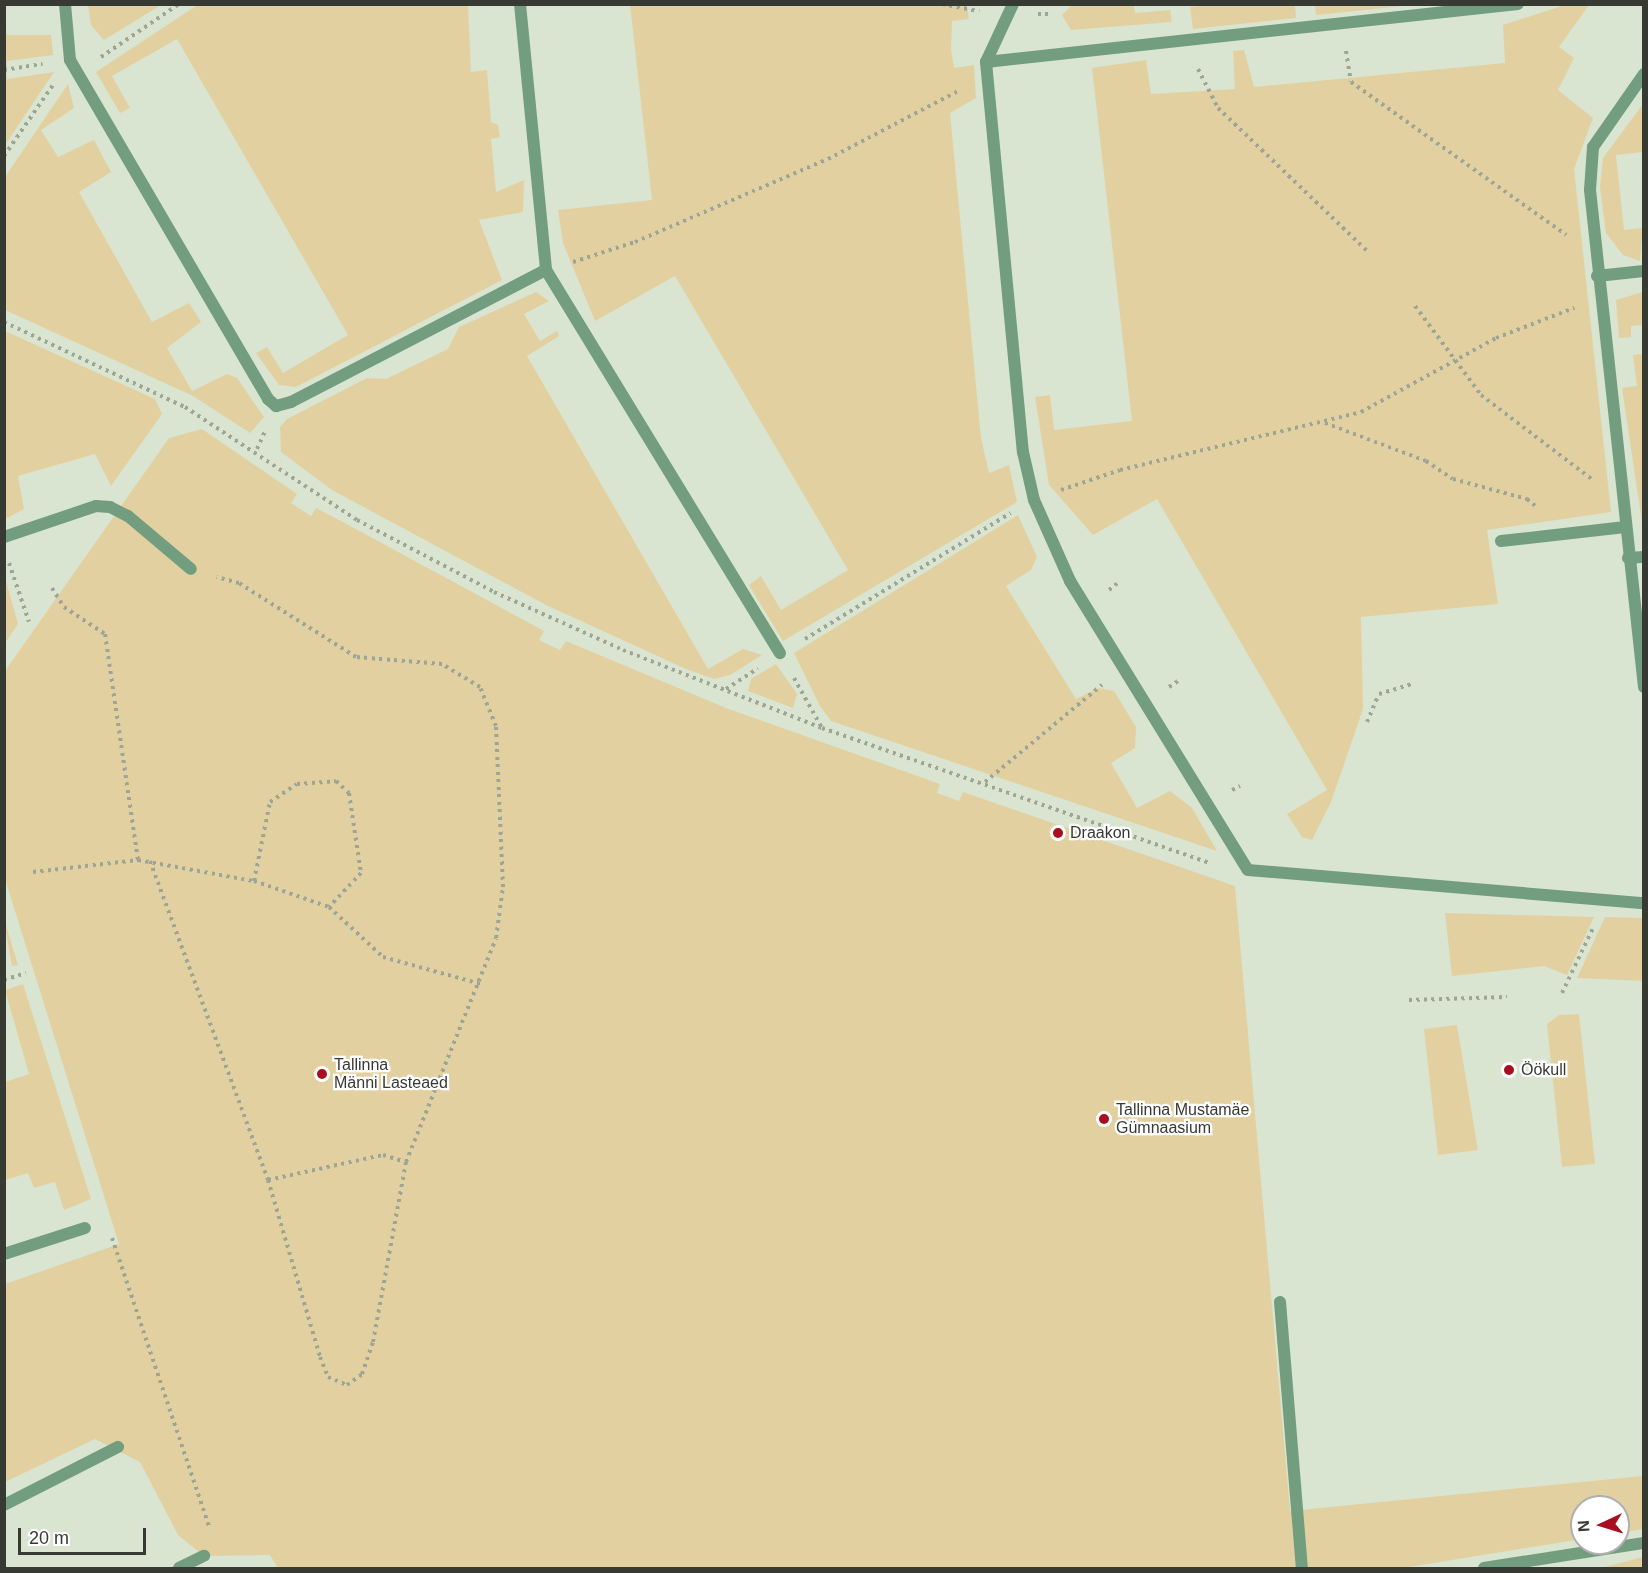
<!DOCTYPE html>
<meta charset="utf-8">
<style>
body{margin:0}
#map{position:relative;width:1648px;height:1573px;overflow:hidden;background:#d9e5d0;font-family:Arial,sans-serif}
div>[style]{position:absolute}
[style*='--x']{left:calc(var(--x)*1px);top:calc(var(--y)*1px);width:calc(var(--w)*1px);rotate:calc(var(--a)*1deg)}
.green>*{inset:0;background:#e3d0a1}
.path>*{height:4px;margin-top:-2px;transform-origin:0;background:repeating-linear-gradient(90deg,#9da696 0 3px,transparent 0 7.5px)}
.service>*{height:12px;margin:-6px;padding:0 6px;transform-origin:6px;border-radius:6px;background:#729e7f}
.minor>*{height:12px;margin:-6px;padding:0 6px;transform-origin:6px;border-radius:6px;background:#729e7f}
.dots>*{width:16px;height:16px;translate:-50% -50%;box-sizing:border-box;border:3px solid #fff;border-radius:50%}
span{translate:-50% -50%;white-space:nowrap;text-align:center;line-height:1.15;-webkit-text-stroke:4.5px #fff;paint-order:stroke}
.poi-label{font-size:16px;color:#363a32}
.left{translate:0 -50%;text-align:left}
.frame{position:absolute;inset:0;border:6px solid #363a32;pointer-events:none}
.north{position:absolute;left:1570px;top:1495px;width:60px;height:60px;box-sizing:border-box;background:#fff;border:2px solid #afb0ad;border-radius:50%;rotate:266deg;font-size:16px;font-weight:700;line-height:24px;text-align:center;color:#363a32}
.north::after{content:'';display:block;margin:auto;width:21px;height:27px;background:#a70f20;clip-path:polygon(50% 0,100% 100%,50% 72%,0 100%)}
.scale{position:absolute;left:18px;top:1528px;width:128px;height:27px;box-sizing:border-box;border:3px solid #363a32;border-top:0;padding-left:8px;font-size:18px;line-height:21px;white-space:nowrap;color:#363a32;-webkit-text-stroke:4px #fff;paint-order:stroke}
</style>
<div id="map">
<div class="green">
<div style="clip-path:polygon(199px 4px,468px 5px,471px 72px,487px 70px,491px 122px,498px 125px,500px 137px,491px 139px,496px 192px,524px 180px,523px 212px,479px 220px,502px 280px,296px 387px,279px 385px,256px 353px,267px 347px,283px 373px,348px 335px,177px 39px,112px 76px,130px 108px,120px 113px,96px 72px)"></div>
<div style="clip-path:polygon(1217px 4px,1295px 5px,1296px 18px,1193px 29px,1190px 7px)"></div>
<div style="clip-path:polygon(1568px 4px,1589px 5px,1559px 47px,1574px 58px,1558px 90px,1593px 118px,1574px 169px,1611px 512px,1487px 530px,1498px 604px,1361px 617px,1363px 709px,1331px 802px,1312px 840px,1302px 837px,1287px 814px,1327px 790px,1157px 499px,1093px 535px,1049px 485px,1035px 397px,1050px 395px,1054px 430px,1132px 421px,1092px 68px,1146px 60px,1151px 94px,1235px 89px,1233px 51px,1244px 50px,1254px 87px,1505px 63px,1503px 25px)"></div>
<div style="clip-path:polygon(88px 5px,88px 4px,161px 5px,104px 40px,91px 25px)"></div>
<div style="clip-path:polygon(630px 5px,967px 6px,969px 19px,952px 21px,951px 49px,954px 68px,974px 65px,976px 98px,950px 113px,981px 438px,989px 473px,1009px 465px,1017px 502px,783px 641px,749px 585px,761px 576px,781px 610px,848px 570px,675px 276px,595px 321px,563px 243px,558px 210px,652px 200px)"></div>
<div style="clip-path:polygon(1072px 5px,1134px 5px,1135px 13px,1170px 10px,1172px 22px,1071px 30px,1062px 15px)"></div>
<div style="clip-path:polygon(1315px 5px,1315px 4px,1413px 5px,1316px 15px)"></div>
<div style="clip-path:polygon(4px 16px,7px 35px,51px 35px,53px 55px,7px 61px,7px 79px,54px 72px,5px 145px)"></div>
<div style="clip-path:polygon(68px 84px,74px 108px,41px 130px,58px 157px,94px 140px,111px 172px,79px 192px,152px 322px,189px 303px,201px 322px,167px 348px,192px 391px,227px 374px,237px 378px,264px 417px,250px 433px,193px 396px,5px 310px,5px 177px)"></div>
<div style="clip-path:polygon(1643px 104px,1643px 152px,1616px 155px,1624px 230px,1643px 228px,1640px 261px,1623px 255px,1606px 233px,1600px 187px,1603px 158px)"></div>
<div style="clip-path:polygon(536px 292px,549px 301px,524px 314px,540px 341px,557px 331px,559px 336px,527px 356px,708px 669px,743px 649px,762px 655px,730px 675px,714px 679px,686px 669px,546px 605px,332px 490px,281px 452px,280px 427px,287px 419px,367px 378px,386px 379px,448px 349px,459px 327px)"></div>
<div style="clip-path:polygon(1643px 292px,1643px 325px,1631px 326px,1631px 337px,1619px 338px,1616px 300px)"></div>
<div style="clip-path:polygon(5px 331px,155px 399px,162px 414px,111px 486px,95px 454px,18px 476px,24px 509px,5px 519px)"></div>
<div style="clip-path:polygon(1643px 354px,1644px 354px,1643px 529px,1622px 388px,1637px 386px,1633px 355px)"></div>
<div style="clip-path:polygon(202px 429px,297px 494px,291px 503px,311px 516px,316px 508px,341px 521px,544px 631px,539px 640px,560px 650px,566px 641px,726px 708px,940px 784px,937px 793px,959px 801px,963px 792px,1235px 886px,1290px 1511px,1643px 1476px,1644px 1529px,1618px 1533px,1618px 1507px,1582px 1507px,1582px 1539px,1403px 1568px,278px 1568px,270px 1555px,204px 1556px,178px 1535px,140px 1462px,95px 1439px,5px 1482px,5px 1284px,119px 1244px,5px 879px,5px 671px,169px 438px)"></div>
<div style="clip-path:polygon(1018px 515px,1037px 557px,1031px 570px,1006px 586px,1076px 699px,1098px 688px,1114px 691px,1136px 727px,1135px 748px,1111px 763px,1137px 808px,1170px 791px,1192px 808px,1217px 851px,831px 721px,820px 706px,794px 653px)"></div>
<div style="clip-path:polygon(5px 577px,18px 624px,5px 643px,4px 643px)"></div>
<div style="clip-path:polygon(776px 664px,797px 694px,793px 708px,748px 691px,751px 679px)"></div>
<div style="clip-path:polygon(1445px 913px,1594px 917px,1567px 975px,1544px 966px,1452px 976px)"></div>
<div style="clip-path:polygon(1605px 917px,1643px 918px,1643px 981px,1577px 978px)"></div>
<div style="clip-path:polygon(4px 922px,5px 922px,18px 965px,12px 966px)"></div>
<div style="clip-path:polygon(23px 984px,91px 1199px,64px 1210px,55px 1182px,34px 1188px,28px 1173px,5px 1180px,5px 1082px,29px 1074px,5px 990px)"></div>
<div style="clip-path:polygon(1579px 1014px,1595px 1164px,1562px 1167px,1547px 1024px,1559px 1015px)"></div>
<div style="clip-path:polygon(1457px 1025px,1478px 1150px,1438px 1155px,1424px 1029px)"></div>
<div style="clip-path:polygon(1643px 1557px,1643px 1568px,1597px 1568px,1605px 1567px)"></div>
</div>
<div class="path">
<div style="--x:942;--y:4;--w:38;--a:11"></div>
<div style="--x:1038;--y:14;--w:15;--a:0"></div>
<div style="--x:1346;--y:51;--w:31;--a:81"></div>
<div style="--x:1351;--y:82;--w:264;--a:35.4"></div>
<div style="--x:101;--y:57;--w:94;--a:-34.2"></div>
<div style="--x:1198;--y:69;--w:44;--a:62.9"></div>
<div style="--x:1218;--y:108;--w:207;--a:43.8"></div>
<div style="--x:4;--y:70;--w:39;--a:-9"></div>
<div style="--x:4;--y:156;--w:86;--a:-55.4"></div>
<div style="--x:573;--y:262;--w:65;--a:-17.9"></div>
<div style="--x:635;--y:242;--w:210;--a:-23.3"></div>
<div style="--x:828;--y:159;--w:149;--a:-27.6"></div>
<div style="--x:1415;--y:306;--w:111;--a:53.4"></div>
<div style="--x:1481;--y:395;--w:141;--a:37.2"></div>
<div style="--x:4;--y:322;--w:200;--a:25.2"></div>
<div style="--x:185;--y:407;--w:206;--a:33.3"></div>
<div style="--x:357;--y:520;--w:155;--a:27.7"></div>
<div style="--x:494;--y:592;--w:141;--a:24.2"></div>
<div style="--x:623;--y:650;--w:214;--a:21.4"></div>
<div style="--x:822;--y:728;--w:410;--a:19.2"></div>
<div style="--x:1325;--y:423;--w:108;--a:20.6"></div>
<div style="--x:1426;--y:461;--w:32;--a:34"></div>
<div style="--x:1453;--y:479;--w:77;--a:15.1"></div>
<div style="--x:1527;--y:499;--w:13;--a:39"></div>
<div style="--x:257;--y:449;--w:20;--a:-66"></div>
<div style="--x:1061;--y:490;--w:62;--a:-18.7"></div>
<div style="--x:1120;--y:470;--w:248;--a:-13.5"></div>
<div style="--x:1361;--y:412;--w:154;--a:-28.7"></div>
<div style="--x:1496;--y:338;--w:84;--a:-21"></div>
<div style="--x:9;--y:563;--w:62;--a:71.3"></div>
<div style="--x:52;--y:588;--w:22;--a:58"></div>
<div style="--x:64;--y:607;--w:49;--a:33.4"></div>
<div style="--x:105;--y:634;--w:228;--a:81.7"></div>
<div style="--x:138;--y:860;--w:118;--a:10.3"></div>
<div style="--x:254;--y:881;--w:79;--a:19.1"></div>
<div style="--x:329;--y:907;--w:74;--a:42.8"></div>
<div style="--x:383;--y:957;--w:102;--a:15.4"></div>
<div style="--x:1109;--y:590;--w:14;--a:-39"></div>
<div style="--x:805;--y:639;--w:241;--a:-31.5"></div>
<div style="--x:794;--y:678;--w:57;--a:60.8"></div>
<div style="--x:1169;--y:687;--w:11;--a:-34"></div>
<div style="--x:726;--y:689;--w:38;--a:-33"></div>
<div style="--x:1367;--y:722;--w:30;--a:-67"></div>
<div style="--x:1379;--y:694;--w:34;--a:-17"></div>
<div style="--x:985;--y:782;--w:152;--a:-39.7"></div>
<div style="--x:1232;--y:790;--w:9;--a:-27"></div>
<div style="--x:150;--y:861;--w:340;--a:69.7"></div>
<div style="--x:268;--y:1180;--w:184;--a:73.6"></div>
<div style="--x:320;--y:1357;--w:22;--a:68"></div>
<div style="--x:328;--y:1377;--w:21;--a:23"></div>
<div style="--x:347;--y:1385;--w:19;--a:-36"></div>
<div style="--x:362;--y:1374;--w:34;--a:-71"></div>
<div style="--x:373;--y:1342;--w:183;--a:-79.6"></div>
<div style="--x:406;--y:1162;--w:241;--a:-68.1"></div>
<div style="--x:496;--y:938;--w:51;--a:-82.2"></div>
<div style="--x:503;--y:887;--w:161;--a:-92.5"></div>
<div style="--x:496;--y:726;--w:42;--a:-112.3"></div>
<div style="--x:480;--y:687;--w:44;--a:-148.8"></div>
<div style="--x:442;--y:664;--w:86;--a:-175.3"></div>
<div style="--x:356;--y:657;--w:138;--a:-147.7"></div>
<div style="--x:239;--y:583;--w:23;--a:-165"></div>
<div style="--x:33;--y:872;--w:106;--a:-6.5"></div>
<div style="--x:254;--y:881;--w:81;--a:-78.6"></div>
<div style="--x:270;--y:802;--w:32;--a:-34"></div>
<div style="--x:297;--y:784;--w:39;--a:-4"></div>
<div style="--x:336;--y:781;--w:18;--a:43"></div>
<div style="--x:349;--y:793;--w:81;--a:81.5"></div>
<div style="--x:361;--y:873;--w:47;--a:133.3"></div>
<div style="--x:4;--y:980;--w:23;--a:-18"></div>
<div style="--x:1562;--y:993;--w:72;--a:-64.5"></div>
<div style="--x:1409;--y:1000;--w:98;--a:-1.8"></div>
<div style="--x:268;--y:1180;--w:118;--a:-12.3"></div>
<div style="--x:383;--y:1155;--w:24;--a:17"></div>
<div style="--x:112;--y:1238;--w:307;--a:71.4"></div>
</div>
<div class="service">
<div style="--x:4;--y:537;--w:97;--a:-18.6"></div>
<div style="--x:96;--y:506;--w:14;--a:4"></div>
<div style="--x:110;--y:507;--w:20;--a:27"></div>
<div style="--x:128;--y:516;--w:82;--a:40.1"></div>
<div style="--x:1501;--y:541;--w:125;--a:-6.4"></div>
<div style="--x:4;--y:1254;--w:85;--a:-17.8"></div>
<div style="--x:1280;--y:1302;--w:267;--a:85.3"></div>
<div style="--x:4;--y:1505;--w:128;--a:-27"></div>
<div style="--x:179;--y:1568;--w:28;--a:-26"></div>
</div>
<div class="minor">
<div style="--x:65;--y:4;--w:56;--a:84.9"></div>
<div style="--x:70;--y:60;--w:393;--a:59.7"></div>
<div style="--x:268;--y:399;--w:11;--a:41"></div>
<div style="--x:276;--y:406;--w:16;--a:-15"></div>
<div style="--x:291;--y:402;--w:287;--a:-27.4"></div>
<div style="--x:546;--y:270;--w:449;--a:58.6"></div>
<div style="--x:520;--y:4;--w:267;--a:84.4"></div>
<div style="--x:1013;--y:4;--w:64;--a:115"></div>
<div style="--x:986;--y:62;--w:392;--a:84.6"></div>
<div style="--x:1023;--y:452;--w:49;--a:77.1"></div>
<div style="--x:1034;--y:500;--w:89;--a:66"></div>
<div style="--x:1070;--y:581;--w:339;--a:58.4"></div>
<div style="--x:1248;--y:870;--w:397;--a:4.8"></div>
<div style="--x:986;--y:62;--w:535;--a:-6.22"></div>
<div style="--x:1644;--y:74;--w:89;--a:124.9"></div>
<div style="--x:1593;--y:147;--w:43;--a:94"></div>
<div style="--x:1590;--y:190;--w:500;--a:83.8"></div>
<div style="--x:1597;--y:276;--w:47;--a:-6.1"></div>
<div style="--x:1628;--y:558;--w:16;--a:-4"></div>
<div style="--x:1484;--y:1568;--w:162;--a:-8.9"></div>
</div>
<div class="dots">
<div style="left:1058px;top:833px;background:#a70f20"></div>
<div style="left:1509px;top:1070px;background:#a70f20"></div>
<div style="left:322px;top:1074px;background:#a70f20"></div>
<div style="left:1104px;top:1119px;background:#a70f20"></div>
</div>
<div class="poi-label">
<span class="left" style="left:1070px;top:833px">Draakon</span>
<span class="left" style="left:334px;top:1074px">Tallinna<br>Männi Lasteaed</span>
<span class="left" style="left:1521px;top:1070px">Öökull</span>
<span class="left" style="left:1116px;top:1119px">Tallinna Mustamäe<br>Gümnaasium</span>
</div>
<div class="frame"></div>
<div class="north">N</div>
<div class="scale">20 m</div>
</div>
